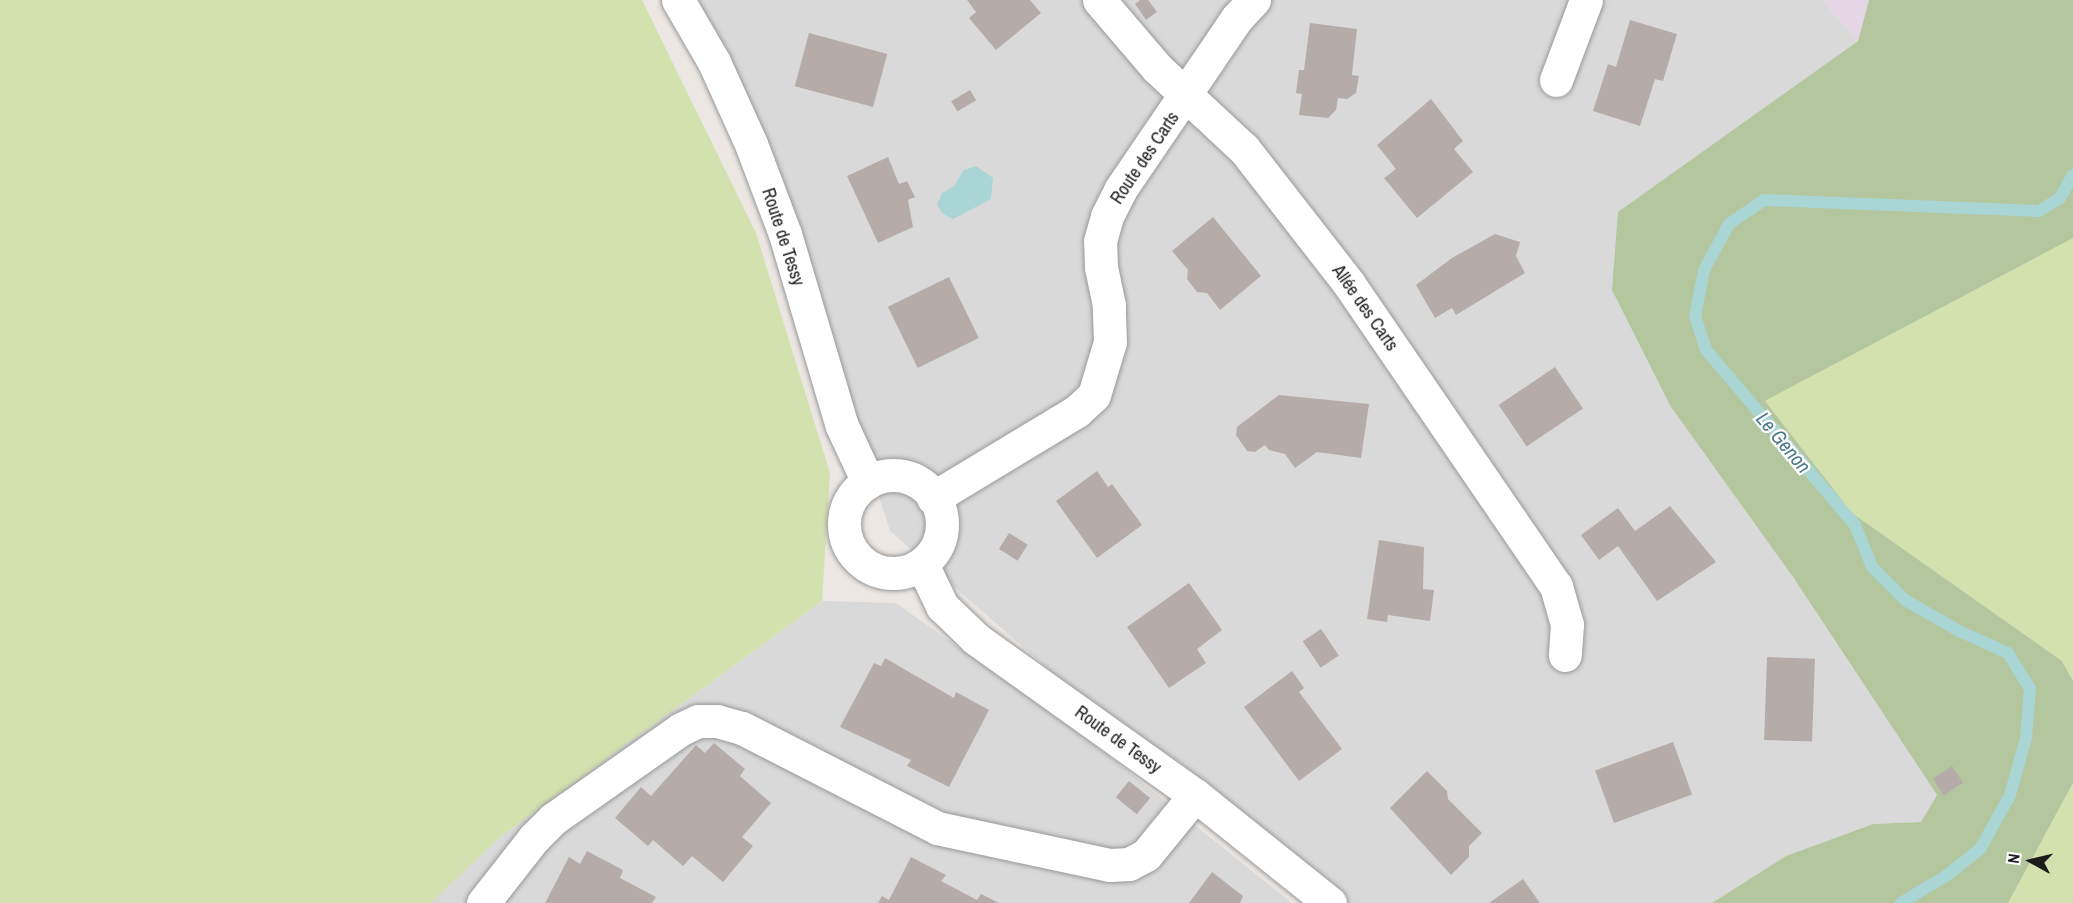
<!DOCTYPE html>
<meta charset="utf-8">
<style>
body{margin:0}
#map{position:relative;width:2073px;height:903px;overflow:hidden;background:#ece7e3;font-family:"Archivo Narrow",sans-serif}
div>[style]{position:absolute}
[style*='--x']{left:calc(var(--x)*1px);top:calc(var(--y)*1px);width:calc(var(--w)*1px);rotate:calc(var(--a)*1deg)}
.residential>*{inset:0;background:#dad9d9}
.industrial>*{inset:0;background:#e4d6e4}
.grass>*{inset:0;background:#d3e1af}
.forest>*{inset:0;background:#b3c69d}
.water>*{inset:0;background:#a9d5d4}
.stream>*{height:12px;margin:-6px;padding:0 6px;transform-origin:6px;border-radius:6px;background:#a9d5d4}
.building>*{inset:0;background:#b5aca9;transform-origin:0 0}
.roads{filter:drop-shadow(0 0 2px #999) drop-shadow(0 0 2px #999)}
.minor>*{height:33px;margin:-16.5px;padding:0 16.5px;transform-origin:16.5px;border-radius:16.5px;background:#fff}
.minor>.ring{margin:-16.5px;padding:0;box-sizing:content-box;background:none;border:33px solid #fff;border-radius:50%}
span{translate:-50% -50%;white-space:nowrap;text-align:center;line-height:1.15;-webkit-text-stroke:4.5px #fff;paint-order:stroke}
.street-label{font-size:18px;color:#1c1c1c}
.water-label{font-size:20px;color:#4b798a;font-style:italic}
.north{position:absolute;left:2001px;top:831px;width:60px;height:60px;-webkit-text-stroke:4px #fff;paint-order:stroke;rotate:278deg;font-size:16px;font-weight:700;line-height:24px;text-align:center;color:#1c1c1c}
.north::after{content:'';display:block;margin:auto;width:21px;height:27px;background:#1c1c1c;clip-path:polygon(50% 0,100% 100%,50% 72%,0 100%)}
</style>
<div id="map">
<div class="residential">
<div style="clip-path:polygon(699px 0,1822px 0,1858px 41px,1619px 212px,1671px 407px,1793px 577px,1937px 795px,1921px 822px,1873px 824px,1786px 856px,1712px 903px,1317px 903px,890px 531px,788px 208px)"></div>
<div style="clip-path:polygon(822px 601px,896px 603px,1089px 740px,1292px 903px,431px 903px,500px 837px)"></div>
</div>
<div class="industrial">
<div style="clip-path:polygon(1822px 0,1869px 0,1858px 41px)"></div>
</div>
<div class="grass">
<div style="clip-path:polygon(0 0,642px 0,756px 233px,830px 473px,822px 601px,500px 837px,431px 903px,0 903px)"></div>
<div style="clip-path:polygon(2073px 238px,2073px 681px,2062px 661px,1852px 513px,1765px 401px)"></div>
<div style="clip-path:polygon(2073px 783px,2073px 903px,2008px 903px)"></div>
</div>
<div class="forest">
<div style="clip-path:polygon(1869px 0,2073px 0,2073px 238px,1765px 401px,1852px 513px,2062px 661px,2073px 681px,2073px 783px,2008px 903px,1712px 903px,1786px 856px,1873px 824px,1921px 822px,1937px 795px,1793px 577px,1671px 407px,1612px 290px,1618px 212px,1858px 41px)"></div>
</div>
<div class="water">
<div style="clip-path:polygon(976px 166px,993px 178px,991px 199px,953px 219px,943px 214px,937px 205px,942px 193px,954px 186px,964px 170px)"></div>
</div>
<div class="stream">
<div style="--x:1901;--y:903;--w:52;--a:-31"></div>
<div style="--x:1946;--y:876;--w:43;--a:-38.5"></div>
<div style="--x:1980;--y:849;--w:62;--a:-60.9"></div>
<div style="--x:2010;--y:795;--w:59;--a:-74.3"></div>
<div style="--x:2026;--y:738;--w:49;--a:-85.3"></div>
<div style="--x:2030;--y:689;--w:42;--a:-121.4"></div>
<div style="--x:2008;--y:653;--w:54;--a:-155.8"></div>
<div style="--x:1959;--y:631;--w:62;--a:-150.1"></div>
<div style="--x:1905;--y:600;--w:47;--a:-135"></div>
<div style="--x:1872;--y:567;--w:45;--a:-112"></div>
<div style="--x:1855;--y:525;--w:230;--a:-130.4"></div>
<div style="--x:1706;--y:350;--w:35;--a:-108"></div>
<div style="--x:1695;--y:317;--w:48;--a:-79.2"></div>
<div style="--x:1704;--y:270;--w:52;--a:-61.5"></div>
<div style="--x:1729;--y:224;--w:42;--a:-34.4"></div>
<div style="--x:1764;--y:200;--w:275;--a:2.3"></div>
<div style="--x:2039;--y:211;--w:25;--a:-32"></div>
<div style="--x:2060;--y:198;--w:26;--a:-61"></div>
</div>
<div class="building">
<div style="clip-path:polygon(967px 0,1030px 0,1041px 13px,996px 50px,969px 18px,976px 12px)"></div>
<div style="clip-path:polygon(1140px 0,1148px 0,1157px 12px,1146px 20px,1135px 4px)"></div>
<div style="clip-path:polygon(1630px 20px,1677px 34px,1663px 81px,1655px 79px,1640px 126px,1593px 111px,1608px 64px,1616px 67px)"></div>
<div style="clip-path:polygon(1310px 23px,1357px 29px,1352px 75px,1359px 76px,1356px 93px,1347px 99px,1338px 98px,1336px 110px,1328px 118px,1299px 115px,1302px 94px,1296px 93px,1299px 70px,1304px 70px)"></div>
<div style="left:809px;top:33px;width:81px;height:55px;rotate:15deg"></div>
<div style="left:970px;top:90px;width:12px;height:22px;rotate:59deg"></div>
<div style="clip-path:polygon(1431px 99px,1463px 141px,1454px 149px,1473px 172px,1417px 218px,1384px 178px,1396px 169px,1377px 145px)"></div>
<div style="clip-path:polygon(888px 157px,899px 184px,907px 181px,915px 197px,908px 200px,913px 227px,878px 243px,847px 176px)"></div>
<div style="clip-path:polygon(1213px 217px,1261px 276px,1220px 310px,1207px 293px,1197px 292px,1187px 279px,1188px 270px,1172px 251px)"></div>
<div style="clip-path:polygon(1495px 234px,1520px 242px,1516px 256px,1525px 273px,1456px 315px,1452px 308px,1435px 318px,1416px 285px,1452px 258px)"></div>
<div style="left:949px;top:277px;width:68px;height:68px;rotate:64deg"></div>
<div style="left:1555px;top:367px;width:50px;height:68px;rotate:56deg"></div>
<div style="clip-path:polygon(1279px 395px,1369px 404px,1361px 458px,1317px 452px,1295px 468px,1285px 454px,1269px 450px,1265px 445px,1255px 452px,1247px 451px,1236px 435px,1237px 427px)"></div>
<div style="clip-path:polygon(1097px 471px,1108px 487px,1112px 484px,1142px 525px,1097px 558px,1056px 501px)"></div>
<div style="clip-path:polygon(1670px 506px,1716px 562px,1657px 601px,1618px 546px,1599px 560px,1581px 535px,1618px 508px,1635px 531px)"></div>
<div style="left:1009px;top:533px;width:22px;height:19px;rotate:32deg"></div>
<div style="clip-path:polygon(1379px 540px,1424px 547px,1423px 589px,1434px 590px,1430px 621px,1388px 615px,1387px 622px,1367px 619px)"></div>
<div style="clip-path:polygon(1189px 583px,1222px 630px,1197px 649px,1206px 663px,1169px 688px,1127px 627px)"></div>
<div style="left:1321px;top:629px;width:32px;height:22px;rotate:56deg"></div>
<div style="left:1767px;top:657px;width:48px;height:83px;rotate:2deg"></div>
<div style="clip-path:polygon(885px 658px,954px 698px,956px 692px,989px 710px,949px 787px,907px 766px,911px 760px,840px 727px,874px 663px,881px 666px)"></div>
<div style="clip-path:polygon(1292px 671px,1304px 688px,1299px 692px,1342px 749px,1299px 781px,1244px 707px)"></div>
<div style="left:1673px;top:742px;width:56px;height:83px;rotate:70deg"></div>
<div style="clip-path:polygon(714px 743px,745px 769px,740px 776px,771px 803px,742px 837px,753px 846px,723px 882px,692px 856px,683px 866px,653px 840px,648px 846px,615px 818px,641px 787px,651px 796px,696px 745px,705px 753px)"></div>
<div style="left:1952px;top:766px;width:20px;height:23px;rotate:57deg"></div>
<div style="clip-path:polygon(1427px 771px,1447px 791px,1448px 799px,1482px 833px,1469px 846px,1469px 857px,1451px 875px,1390px 808px)"></div>
<div style="left:1129px;top:781px;width:27px;height:21px;rotate:39deg"></div>
<div style="clip-path:polygon(587px 851px,623px 870px,620px 878px,656px 897px,652px 903px,545px 903px,569px 857px,580px 864px)"></div>
<div style="clip-path:polygon(911px 857px,946px 875px,941px 881px,977px 900px,981px 894px,999px 903px,878px 903px,882px 896px,889px 900px)"></div>
<div style="clip-path:polygon(1212px 872px,1243px 896px,1240px 903px,1189px 903px)"></div>
<div style="clip-path:polygon(1523px 879px,1540px 903px,1489px 903px)"></div>
</div>
<div class="roads">
<div class="minor">
<div style="--x:678;--y:0;--w:72;--a:59.9"></div>
<div style="--x:714;--y:62;--w:90;--a:65.7"></div>
<div style="--x:751;--y:144;--w:96;--a:69.3"></div>
<div style="--x:785;--y:234;--w:200;--a:73.5"></div>
<div style="--x:842;--y:426;--w:62;--a:65.1"></div>
<div style="--x:1099;--y:0;--w:89;--a:49.5"></div>
<div style="--x:1157;--y:68;--w:119;--a:43"></div>
<div style="--x:1244;--y:149;--w:171;--a:52.1"></div>
<div style="--x:1349;--y:284;--w:366;--a:55.6"></div>
<div style="--x:1556;--y:586;--w:40;--a:74"></div>
<div style="--x:1567;--y:624;--w:31;--a:94"></div>
<div style="--x:1556;--y:80;--w:85;--a:-69.4"></div>
<div class="ring" style="left:844px;top:475px;width:65px;height:65px"></div>
<div style="--x:933;--y:498;--w:168;--a:-31.1"></div>
<div style="--x:1077;--y:411;--w:23;--a:-43"></div>
<div style="--x:1094;--y:395;--w:55;--a:-73.2"></div>
<div style="--x:1110;--y:342;--w:37;--a:-92"></div>
<div style="--x:1109;--y:305;--w:39;--a:-102"></div>
<div style="--x:1101;--y:267;--w:26;--a:-92"></div>
<div style="--x:1100;--y:241;--w:26;--a:-74"></div>
<div style="--x:1107;--y:216;--w:29;--a:-63"></div>
<div style="--x:1120;--y:190;--w:208;--a:-55.8"></div>
<div style="--x:1237;--y:18;--w:25;--a:-47"></div>
<div style="--x:922;--y:564;--w:47;--a:64.5"></div>
<div style="--x:942;--y:606;--w:47;--a:44.1"></div>
<div style="--x:976;--y:639;--w:269;--a:35.5"></div>
<div style="--x:1195;--y:795;--w:173;--a:38.7"></div>
<div style="--x:483;--y:903;--w:83;--a:-51.9"></div>
<div style="--x:534;--y:838;--w:27;--a:-45"></div>
<div style="--x:553;--y:819;--w:156;--a:-35.1"></div>
<div style="--x:681;--y:729;--w:19;--a:-25"></div>
<div style="--x:698;--y:721;--w:19;--a:0"></div>
<div style="--x:717;--y:721;--w:26;--a:16"></div>
<div style="--x:742;--y:728;--w:219;--a:27.1"></div>
<div style="--x:937;--y:828;--w:177;--a:12.1"></div>
<div style="--x:1110;--y:865;--w:19;--a:-3"></div>
<div style="--x:1129;--y:864;--w:19;--a:-28"></div>
<div style="--x:1146;--y:855;--w:77;--a:-50.8"></div>
</div>
</div>
<div class="street-label">
<span style="left:1145px;top:158px;rotate:-56deg">Route des Carts</span>
<span style="left:783px;top:237px;rotate:72deg">Route de Tessy</span>
<span style="left:1365px;top:308px;rotate:55deg">Allée des Carts</span>
<span style="left:1118px;top:740px;rotate:36deg">Route de Tessy</span>
</div>
<div class="water-label">
<span style="left:1784px;top:442px;rotate:50deg">Le Genon</span>
</div>
<div class="north">N</div>
</div>
